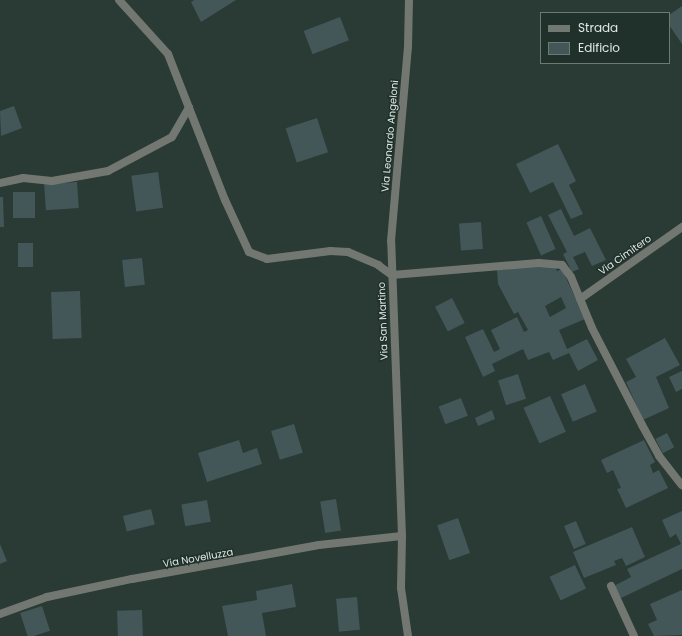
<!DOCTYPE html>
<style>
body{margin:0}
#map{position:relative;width:682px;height:636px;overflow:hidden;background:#2a3a34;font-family:Poppins,sans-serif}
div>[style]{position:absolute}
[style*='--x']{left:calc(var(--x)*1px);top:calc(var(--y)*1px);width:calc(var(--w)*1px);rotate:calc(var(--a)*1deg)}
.building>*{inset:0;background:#435758;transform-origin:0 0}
.minor>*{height:8px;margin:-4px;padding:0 4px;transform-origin:4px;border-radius:4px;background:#737771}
.tertiary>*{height:8px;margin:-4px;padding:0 4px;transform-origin:4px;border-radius:4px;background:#737771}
span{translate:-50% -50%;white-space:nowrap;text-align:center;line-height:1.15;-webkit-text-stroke:3px #20302a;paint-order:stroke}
.street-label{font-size:10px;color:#dee8e4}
.legend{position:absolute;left:540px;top:12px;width:130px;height:52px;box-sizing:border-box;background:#20302a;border:1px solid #6c7a74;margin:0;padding:5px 7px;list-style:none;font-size:12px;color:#dee8e4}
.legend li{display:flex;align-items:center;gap:8px;height:20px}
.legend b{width:20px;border:1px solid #6c7a74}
</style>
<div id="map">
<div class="building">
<div style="clip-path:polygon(194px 0,236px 0,201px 22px,191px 2px)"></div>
<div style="clip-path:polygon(682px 6px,682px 44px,669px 25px,669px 15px)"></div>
<div style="left:340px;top:17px;width:25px;height:39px;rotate:69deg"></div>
<div style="clip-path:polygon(14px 106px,22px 128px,1px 136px,0 111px)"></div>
<div style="left:317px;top:118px;width:36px;height:33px;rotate:72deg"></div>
<div style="clip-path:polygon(558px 144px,576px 181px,569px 185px,583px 214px,571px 219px,553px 182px,530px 193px,516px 164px)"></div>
<div style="left:158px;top:172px;width:36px;height:27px;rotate:82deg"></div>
<div style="left:77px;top:182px;width:26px;height:33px;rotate:86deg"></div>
<div style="left:13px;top:192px;width:22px;height:26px"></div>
<div style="clip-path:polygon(0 197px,3px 197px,4px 227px,0 227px)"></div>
<div style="clip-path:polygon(561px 209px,574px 236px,590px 228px,606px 260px,592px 266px,585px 252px,573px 257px,579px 269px,572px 272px,563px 254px,567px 252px,548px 215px)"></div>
<div style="left:541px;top:216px;width:36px;height:16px;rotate:66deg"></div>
<div style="left:481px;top:222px;width:27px;height:22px;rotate:86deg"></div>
<div style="left:18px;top:243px;width:15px;height:24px"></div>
<div style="left:142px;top:258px;width:27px;height:20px;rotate:84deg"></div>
<div style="clip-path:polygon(evenodd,544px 265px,555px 267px,557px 271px,562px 269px,585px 319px,559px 330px,567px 349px,587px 339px,598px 360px,578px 371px,569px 353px,553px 360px,549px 352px,528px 360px,523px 349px,492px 364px,495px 371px,483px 377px,465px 337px,483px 329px,494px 352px,500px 349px,491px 330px,517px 317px,524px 332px,528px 330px,518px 312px,514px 314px,498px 284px,497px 270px,544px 265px,561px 297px,566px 308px,550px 317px,545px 306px,561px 297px)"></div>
<div style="left:80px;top:291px;width:47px;height:29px;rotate:88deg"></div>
<div style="left:452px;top:298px;width:28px;height:19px;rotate:63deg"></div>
<div style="clip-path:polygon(665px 338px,680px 365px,656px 377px,669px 408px,643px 420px,626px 382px,636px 377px,626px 359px)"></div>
<div style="clip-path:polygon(682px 371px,682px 389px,676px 392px,669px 377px)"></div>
<div style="left:518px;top:374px;width:26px;height:21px;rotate:72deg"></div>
<div style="left:585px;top:384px;width:30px;height:26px;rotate:67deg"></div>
<div style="left:550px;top:396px;width:39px;height:29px;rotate:66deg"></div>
<div style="left:461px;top:398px;width:19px;height:24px;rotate:69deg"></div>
<div style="clip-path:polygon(492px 410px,495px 419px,478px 426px,475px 418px)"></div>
<div style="left:294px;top:424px;width:30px;height:24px;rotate:73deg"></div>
<div style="left:667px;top:433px;width:16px;height:13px;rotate:63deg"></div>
<div style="clip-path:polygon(239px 440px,243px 453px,257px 448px,262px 464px,207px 482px,198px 453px)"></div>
<div style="clip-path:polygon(644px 440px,655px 462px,650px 465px,653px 473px,659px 470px,668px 488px,626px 508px,617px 489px,621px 488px,613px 470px,607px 473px,601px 460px)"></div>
<div style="left:336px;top:499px;width:32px;height:16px;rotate:81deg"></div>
<div style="left:207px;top:500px;width:22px;height:26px;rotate:80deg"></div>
<div style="left:151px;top:509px;width:16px;height:29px;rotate:76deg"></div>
<div style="clip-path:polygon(682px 511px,682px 569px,621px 598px,614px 586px,631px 577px,627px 569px,681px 544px,676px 534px,670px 538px,662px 520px)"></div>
<div style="left:458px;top:518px;width:37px;height:22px;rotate:71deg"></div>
<div style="left:576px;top:521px;width:25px;height:13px;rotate:67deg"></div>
<div style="clip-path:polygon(632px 527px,645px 557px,626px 566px,622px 558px,614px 561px,616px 565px,584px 578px,573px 552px)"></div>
<div style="clip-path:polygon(0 544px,7px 561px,0 564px)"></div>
<div style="left:575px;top:565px;width:26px;height:28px;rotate:65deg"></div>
<div style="clip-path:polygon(292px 584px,296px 607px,262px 613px,266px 636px,228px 636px,222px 606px,257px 600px,256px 591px)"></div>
<div style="clip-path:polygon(682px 590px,682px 635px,654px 636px,648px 624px,657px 620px,650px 604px)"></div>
<div style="left:357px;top:597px;width:33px;height:21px;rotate:85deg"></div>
<div style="left:42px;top:606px;width:26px;height:23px;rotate:72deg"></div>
<div style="left:142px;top:610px;width:26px;height:25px;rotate:88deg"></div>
</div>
<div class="minor">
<div style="--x:119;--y:0;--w:73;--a:47.8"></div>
<div style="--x:168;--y:54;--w:157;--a:68.7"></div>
<div style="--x:225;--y:200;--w:57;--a:65.2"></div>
<div style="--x:249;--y:252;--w:19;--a:21"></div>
<div style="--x:267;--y:259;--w:64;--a:-7.2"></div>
<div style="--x:330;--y:251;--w:18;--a:3"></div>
<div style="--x:348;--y:252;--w:33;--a:23"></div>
<div style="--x:378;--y:265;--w:17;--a:36"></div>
<div style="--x:392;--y:275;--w:147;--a:-4.7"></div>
<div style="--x:539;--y:263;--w:23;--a:5"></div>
<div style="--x:562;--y:265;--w:15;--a:53"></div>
<div style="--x:571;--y:277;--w:55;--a:67.6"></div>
<div style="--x:592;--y:328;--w:109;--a:62.7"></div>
<div style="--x:642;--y:425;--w:35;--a:61"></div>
<div style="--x:659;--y:456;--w:37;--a:52"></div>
<div style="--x:0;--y:183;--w:24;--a:-12"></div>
<div style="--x:23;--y:178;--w:29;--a:6"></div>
<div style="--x:52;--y:181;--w:57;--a:-10.1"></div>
<div style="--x:108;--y:171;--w:72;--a:-28"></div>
<div style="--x:172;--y:137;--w:34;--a:-60"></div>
<div style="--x:580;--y:299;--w:125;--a:-35.2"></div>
<div style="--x:611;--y:586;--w:55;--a:65.3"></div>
<div style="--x:0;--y:614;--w:50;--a:-19.9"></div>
<div style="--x:47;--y:597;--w:87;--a:-12"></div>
<div style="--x:132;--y:579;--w:190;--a:-10.3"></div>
<div style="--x:319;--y:545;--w:83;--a:-6.2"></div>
</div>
<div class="tertiary">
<div style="--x:408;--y:636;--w:49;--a:-98.3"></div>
<div style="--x:401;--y:588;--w:52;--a:-88.9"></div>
<div style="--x:402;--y:536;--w:295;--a:-92.1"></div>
<div style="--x:391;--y:241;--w:195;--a:-85"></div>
<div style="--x:408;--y:47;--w:47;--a:-88.8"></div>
</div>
<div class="street-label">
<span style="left:390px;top:136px;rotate:-85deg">Via Leonardo Angeloni</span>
<span style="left:625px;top:255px;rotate:-35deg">Via Cimitero</span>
<span style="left:383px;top:321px;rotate:-92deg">Via San Martino</span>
<span style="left:198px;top:558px;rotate:-10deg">Via Novelluzza</span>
</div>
<ul class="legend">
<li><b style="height:5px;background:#737771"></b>Strada</li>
<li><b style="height:11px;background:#435758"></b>Edificio</li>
</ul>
</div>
